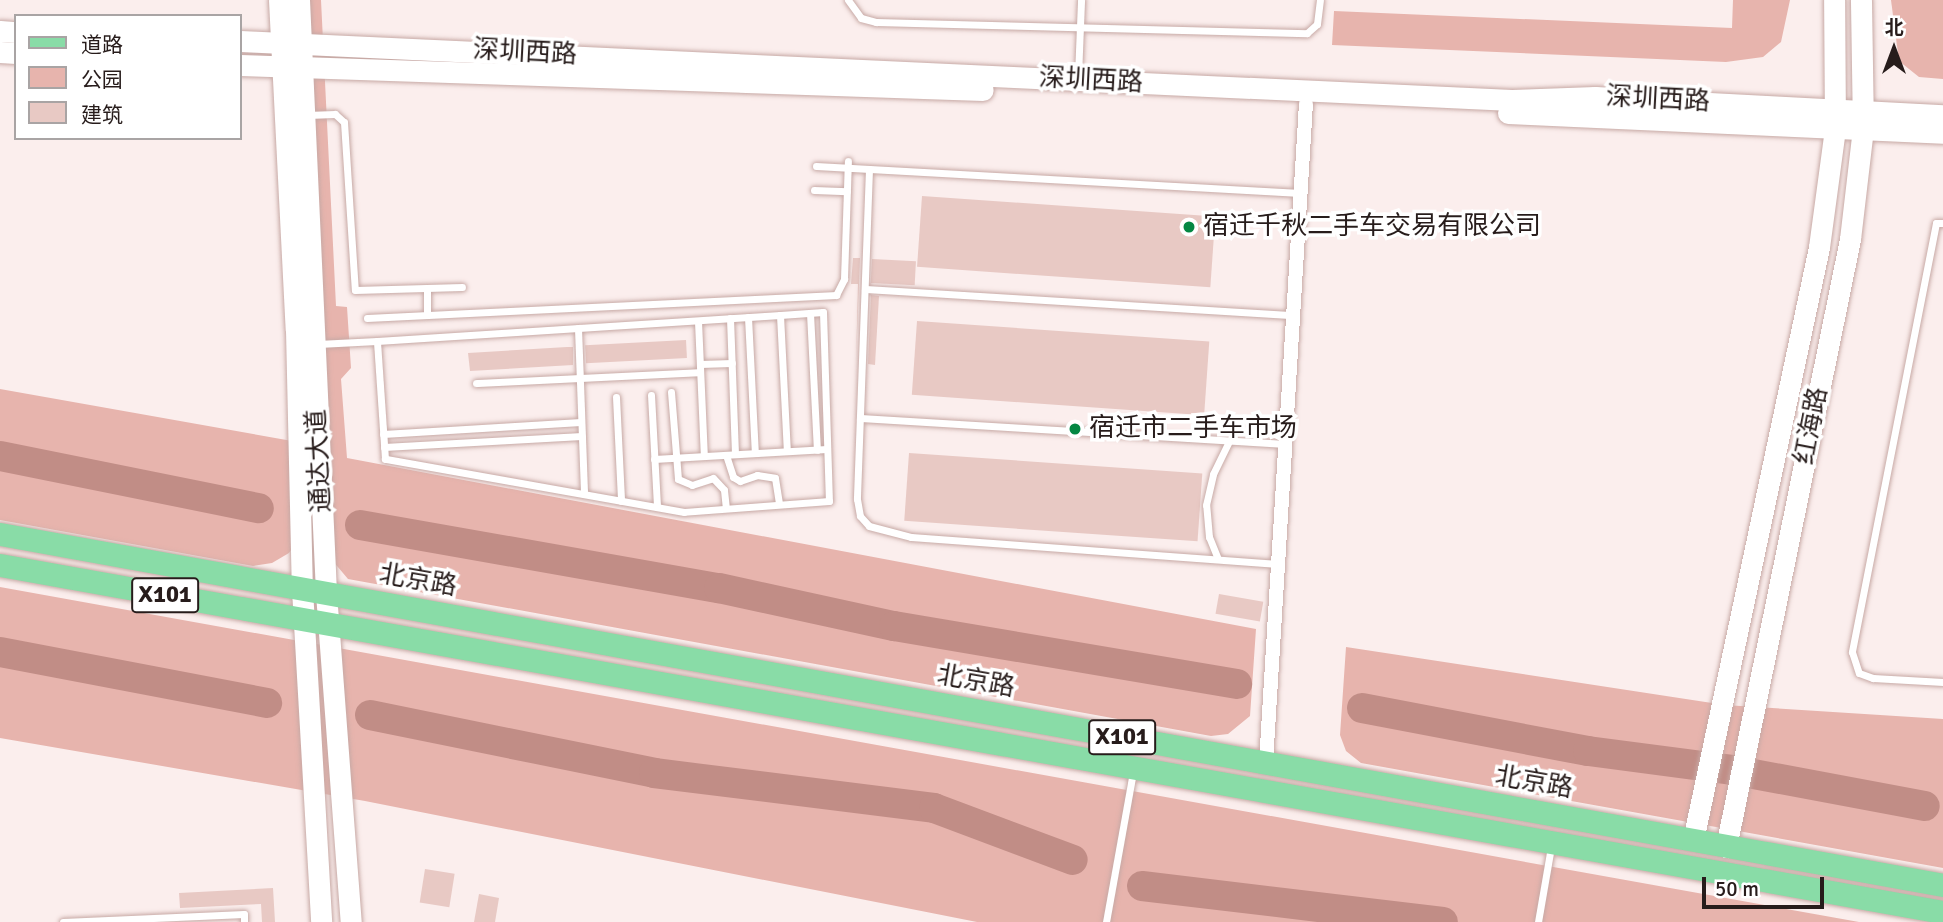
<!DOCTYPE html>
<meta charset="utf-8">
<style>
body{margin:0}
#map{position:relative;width:1943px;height:922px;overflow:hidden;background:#fbeeed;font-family:Signika,"Noto Sans SC",sans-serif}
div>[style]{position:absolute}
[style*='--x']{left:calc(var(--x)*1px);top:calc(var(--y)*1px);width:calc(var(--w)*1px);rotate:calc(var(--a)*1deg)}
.green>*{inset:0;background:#e7b4ad}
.river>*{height:30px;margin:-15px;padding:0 15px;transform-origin:15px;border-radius:15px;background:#c18d86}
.building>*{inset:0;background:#e8c9c4;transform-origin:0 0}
.roads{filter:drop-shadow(0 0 2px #c7a9a5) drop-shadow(0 0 2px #c7a9a5)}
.lane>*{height:7px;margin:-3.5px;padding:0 3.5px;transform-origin:3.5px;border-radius:3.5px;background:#fff}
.street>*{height:14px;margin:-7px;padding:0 7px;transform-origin:7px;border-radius:7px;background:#fff}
.secondary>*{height:21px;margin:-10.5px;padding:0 10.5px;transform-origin:10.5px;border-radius:10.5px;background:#fff}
.primary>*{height:23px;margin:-11.5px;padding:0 11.5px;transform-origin:11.5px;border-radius:11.5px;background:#89dca7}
.dots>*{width:19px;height:19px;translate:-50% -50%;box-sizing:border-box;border:4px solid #fff;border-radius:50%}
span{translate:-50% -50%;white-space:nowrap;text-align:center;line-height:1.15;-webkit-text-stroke:7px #fff;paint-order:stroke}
.shield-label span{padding:2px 5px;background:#fff;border:2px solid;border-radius:5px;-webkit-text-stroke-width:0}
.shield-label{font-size:24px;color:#271c1b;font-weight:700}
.street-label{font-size:26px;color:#271c1b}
.poi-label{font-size:26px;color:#271c1b}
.left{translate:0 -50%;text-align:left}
.legend{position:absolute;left:14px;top:14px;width:228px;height:126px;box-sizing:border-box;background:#fff;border:2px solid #a9a4a4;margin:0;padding:9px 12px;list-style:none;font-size:21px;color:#271c1b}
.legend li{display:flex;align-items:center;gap:14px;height:35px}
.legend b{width:35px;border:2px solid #a9a4a4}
.north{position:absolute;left:1859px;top:14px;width:70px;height:70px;-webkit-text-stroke:5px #fff;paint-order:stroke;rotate:0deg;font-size:19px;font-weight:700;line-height:28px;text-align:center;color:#271c1b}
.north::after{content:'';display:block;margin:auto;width:24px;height:32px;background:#271c1b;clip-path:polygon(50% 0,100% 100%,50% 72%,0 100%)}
.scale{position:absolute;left:1702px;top:877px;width:122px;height:32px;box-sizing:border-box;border:4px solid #271c1b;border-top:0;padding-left:9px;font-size:21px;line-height:24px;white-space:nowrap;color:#271c1b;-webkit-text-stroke:5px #fff;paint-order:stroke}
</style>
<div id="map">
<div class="green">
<div style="clip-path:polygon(309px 0,321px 0,336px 306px,347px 307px,351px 368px,341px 379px,347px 458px,1256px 629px,1250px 716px,1228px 734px,1211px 736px,348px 579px,332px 560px)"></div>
<div style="clip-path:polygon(1733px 0,1790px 0,1781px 42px,1763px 57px,1726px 62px,1332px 45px,1334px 11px,1732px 28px)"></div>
<div style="clip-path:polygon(1891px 0,1943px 0,1943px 79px,1919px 77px,1899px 61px)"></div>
<div style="clip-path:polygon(0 389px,292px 441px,296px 543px,289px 553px,272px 563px,253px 566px,0 520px)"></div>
<div style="clip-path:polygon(0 587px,1859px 922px,977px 922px,365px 801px,0 738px)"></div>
<div style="clip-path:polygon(1346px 647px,1725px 705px,1943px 719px,1943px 868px,1361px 763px,1346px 751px,1340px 735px)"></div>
</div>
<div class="river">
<div style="--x:0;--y:456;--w:264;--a:11.4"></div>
<div style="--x:360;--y:525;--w:364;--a:10"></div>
<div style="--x:719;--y:588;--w:179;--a:12.3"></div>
<div style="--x:894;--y:626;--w:348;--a:9.6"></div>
<div style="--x:0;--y:652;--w:272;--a:10.8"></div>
<div style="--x:1362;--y:708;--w:230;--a:10.8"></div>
<div style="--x:1588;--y:751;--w:145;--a:7.5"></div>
<div style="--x:1732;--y:770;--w:196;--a:10.6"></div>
<div style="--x:370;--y:715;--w:290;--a:11.5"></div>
<div style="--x:654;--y:773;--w:282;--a:7.1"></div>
<div style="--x:934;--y:808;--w:148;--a:20.5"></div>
<div style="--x:1142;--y:886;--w:303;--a:6.8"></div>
</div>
<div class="building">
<div style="left:922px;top:196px;width:294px;height:71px;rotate:4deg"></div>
<div style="clip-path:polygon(853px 258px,860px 258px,856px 363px,858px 284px,851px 284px)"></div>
<div style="left:872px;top:259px;width:44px;height:24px;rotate:3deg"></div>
<div style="clip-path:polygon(871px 295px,879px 296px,875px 365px,868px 364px)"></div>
<div style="left:917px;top:321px;width:293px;height:74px;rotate:4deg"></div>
<div style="left:686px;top:340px;width:18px;height:101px;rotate:87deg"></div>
<div style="clip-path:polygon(567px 347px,573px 347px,573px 365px,470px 371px,468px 353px)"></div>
<div style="left:909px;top:453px;width:294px;height:68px;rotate:4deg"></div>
<div style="left:1219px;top:594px;width:45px;height:20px;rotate:10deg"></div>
<div style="left:425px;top:869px;width:30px;height:34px;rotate:9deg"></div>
<div style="clip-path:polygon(273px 888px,275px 922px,262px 922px,261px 904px,180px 908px,179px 893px)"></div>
<div style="clip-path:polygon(479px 894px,499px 898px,495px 922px,474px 922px)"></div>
</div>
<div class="roads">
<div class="lane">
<div style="--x:848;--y:0;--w:22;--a:54"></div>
<div style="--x:861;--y:18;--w:16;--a:15"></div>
<div style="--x:876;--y:22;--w:431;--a:1.5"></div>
<div style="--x:1307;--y:33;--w:13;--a:-42"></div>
<div style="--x:1317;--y:24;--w:24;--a:-83"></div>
<div style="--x:1078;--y:76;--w:76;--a:-87.7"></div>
<div style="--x:307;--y:115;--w:28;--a:-2"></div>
<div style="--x:335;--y:114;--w:12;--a:42"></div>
<div style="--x:344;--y:122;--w:168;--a:86.3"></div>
<div style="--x:355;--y:290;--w:107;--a:-1.6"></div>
<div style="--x:816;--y:166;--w:485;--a:3.2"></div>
<div style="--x:869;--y:169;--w:330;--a:92.1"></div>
<div style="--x:857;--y:499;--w:17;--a:80"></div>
<div style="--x:860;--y:516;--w:13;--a:48"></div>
<div style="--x:869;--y:526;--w:43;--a:14.7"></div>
<div style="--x:911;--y:537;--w:368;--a:4.2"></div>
<div style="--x:814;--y:190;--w:33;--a:2"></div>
<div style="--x:1943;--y:223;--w:7;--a:180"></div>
<div style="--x:1936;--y:223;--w:437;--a:101.1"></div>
<div style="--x:1852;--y:652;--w:22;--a:72"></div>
<div style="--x:1859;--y:673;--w:15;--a:20"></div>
<div style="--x:1873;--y:678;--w:70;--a:3.3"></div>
<div style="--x:427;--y:288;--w:27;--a:90"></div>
<div style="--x:865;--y:289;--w:430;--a:3.5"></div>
<div style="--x:810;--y:313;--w:137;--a:87.1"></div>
<div style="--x:780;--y:315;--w:136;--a:87.1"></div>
<div style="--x:748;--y:317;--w:136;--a:87.1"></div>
<div style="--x:367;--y:318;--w:470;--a:-2.8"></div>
<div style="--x:836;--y:295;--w:18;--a:-63"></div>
<div style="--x:844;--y:279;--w:118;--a:-88.1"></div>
<div style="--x:730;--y:318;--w:136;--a:87.9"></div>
<div style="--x:698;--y:321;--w:135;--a:87.5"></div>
<div style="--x:578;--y:328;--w:166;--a:87.9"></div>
<div style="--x:318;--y:344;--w:59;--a:-2.9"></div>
<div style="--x:377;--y:341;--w:404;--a:-3.7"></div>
<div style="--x:780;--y:315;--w:43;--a:-4"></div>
<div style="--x:823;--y:312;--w:189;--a:88.2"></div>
<div style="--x:829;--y:501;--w:145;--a:175.7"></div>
<div style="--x:684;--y:512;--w:304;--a:-169.9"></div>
<div style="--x:385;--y:459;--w:118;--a:-93.9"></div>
<div style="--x:700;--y:364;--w:32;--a:-2"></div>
<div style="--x:476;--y:383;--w:224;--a:-2.8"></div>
<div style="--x:671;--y:392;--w:87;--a:85.4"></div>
<div style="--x:678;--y:479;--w:15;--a:23"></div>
<div style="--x:692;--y:485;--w:22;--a:-18"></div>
<div style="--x:713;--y:478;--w:16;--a:47"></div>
<div style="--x:724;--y:490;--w:18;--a:84"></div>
<div style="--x:651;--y:395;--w:112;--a:86.9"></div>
<div style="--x:616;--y:397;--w:104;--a:87.2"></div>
<div style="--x:860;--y:418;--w:427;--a:3.5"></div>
<div style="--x:383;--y:434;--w:198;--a:-3.5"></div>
<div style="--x:384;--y:447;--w:198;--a:-3.2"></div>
<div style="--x:726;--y:455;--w:23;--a:72"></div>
<div style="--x:733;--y:477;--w:8;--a:30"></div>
<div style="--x:740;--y:481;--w:18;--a:-19"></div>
<div style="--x:757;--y:475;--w:18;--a:9"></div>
<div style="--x:775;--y:478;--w:26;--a:81"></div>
<div style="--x:654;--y:459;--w:173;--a:-3.3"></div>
<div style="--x:1218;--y:559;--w:24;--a:-112"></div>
<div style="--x:1209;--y:537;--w:32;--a:-95"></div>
<div style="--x:1206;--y:505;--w:32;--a:-77"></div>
<div style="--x:1213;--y:474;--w:37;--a:-64"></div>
<div style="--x:63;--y:922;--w:181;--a:-2.5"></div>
<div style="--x:244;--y:914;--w:8;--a:90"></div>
<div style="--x:1106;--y:922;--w:152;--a:-79.8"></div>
<div style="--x:1538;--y:922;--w:76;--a:-80.2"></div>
</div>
<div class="street">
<div style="--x:1266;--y:763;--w:660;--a:-86.53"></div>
</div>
<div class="secondary">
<div style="--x:279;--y:0;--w:330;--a:87.1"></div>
<div style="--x:296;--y:330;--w:259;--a:88.7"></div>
<div style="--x:302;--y:589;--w:334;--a:86.7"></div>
<div style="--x:299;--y:0;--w:594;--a:87.39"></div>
<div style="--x:326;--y:593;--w:330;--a:85.7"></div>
<div style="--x:0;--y:31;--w:16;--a:4"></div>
<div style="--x:240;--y:41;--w:1273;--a:2.66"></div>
<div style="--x:1512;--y:100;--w:83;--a:-2.1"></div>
<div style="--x:1595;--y:97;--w:348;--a:3"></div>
<div style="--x:0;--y:52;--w:16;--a:4"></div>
<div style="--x:240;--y:65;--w:743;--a:1.93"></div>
<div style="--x:1508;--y:113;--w:435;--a:2.6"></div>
<div style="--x:1693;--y:840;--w:606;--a:-78"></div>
<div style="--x:1819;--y:247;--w:120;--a:-82.3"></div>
<div style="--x:1835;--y:128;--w:128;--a:-90.4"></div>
<div style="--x:1726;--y:847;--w:621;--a:-78.47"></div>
<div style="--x:1850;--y:239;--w:111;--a:-83.3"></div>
<div style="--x:1863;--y:129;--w:129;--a:-90.9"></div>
</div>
<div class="primary">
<div style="--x:0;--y:534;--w:1974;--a:10.24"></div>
<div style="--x:0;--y:565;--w:1974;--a:10.13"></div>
</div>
</div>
<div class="dots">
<div style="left:1189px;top:227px;background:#048743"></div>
<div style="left:1075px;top:429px;background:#048743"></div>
</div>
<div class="shield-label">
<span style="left:165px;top:595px">X101</span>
<span style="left:1122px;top:737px">X101</span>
</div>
<div class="street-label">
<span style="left:525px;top:53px;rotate:3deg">深圳西路</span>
<span style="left:1091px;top:81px;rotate:3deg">深圳西路</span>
<span style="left:1658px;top:100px;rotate:3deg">深圳西路</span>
<span style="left:1812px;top:426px;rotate:-79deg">红海路</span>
<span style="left:320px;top:461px;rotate:-93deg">通达大道</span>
<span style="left:418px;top:581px;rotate:10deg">北京路</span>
<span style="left:976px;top:682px;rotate:10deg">北京路</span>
<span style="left:1534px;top:783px;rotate:10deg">北京路</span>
</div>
<div class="poi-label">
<span class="left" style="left:1203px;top:227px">宿迁千秋二手车交易有限公司</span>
<span class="left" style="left:1089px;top:429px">宿迁市二手车市场</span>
</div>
<ul class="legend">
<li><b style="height:9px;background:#89dca7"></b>道路</li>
<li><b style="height:19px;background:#e7b4ad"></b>公园</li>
<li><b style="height:19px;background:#e8c9c4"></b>建筑</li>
</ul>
<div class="north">北</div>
<div class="scale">50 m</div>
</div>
